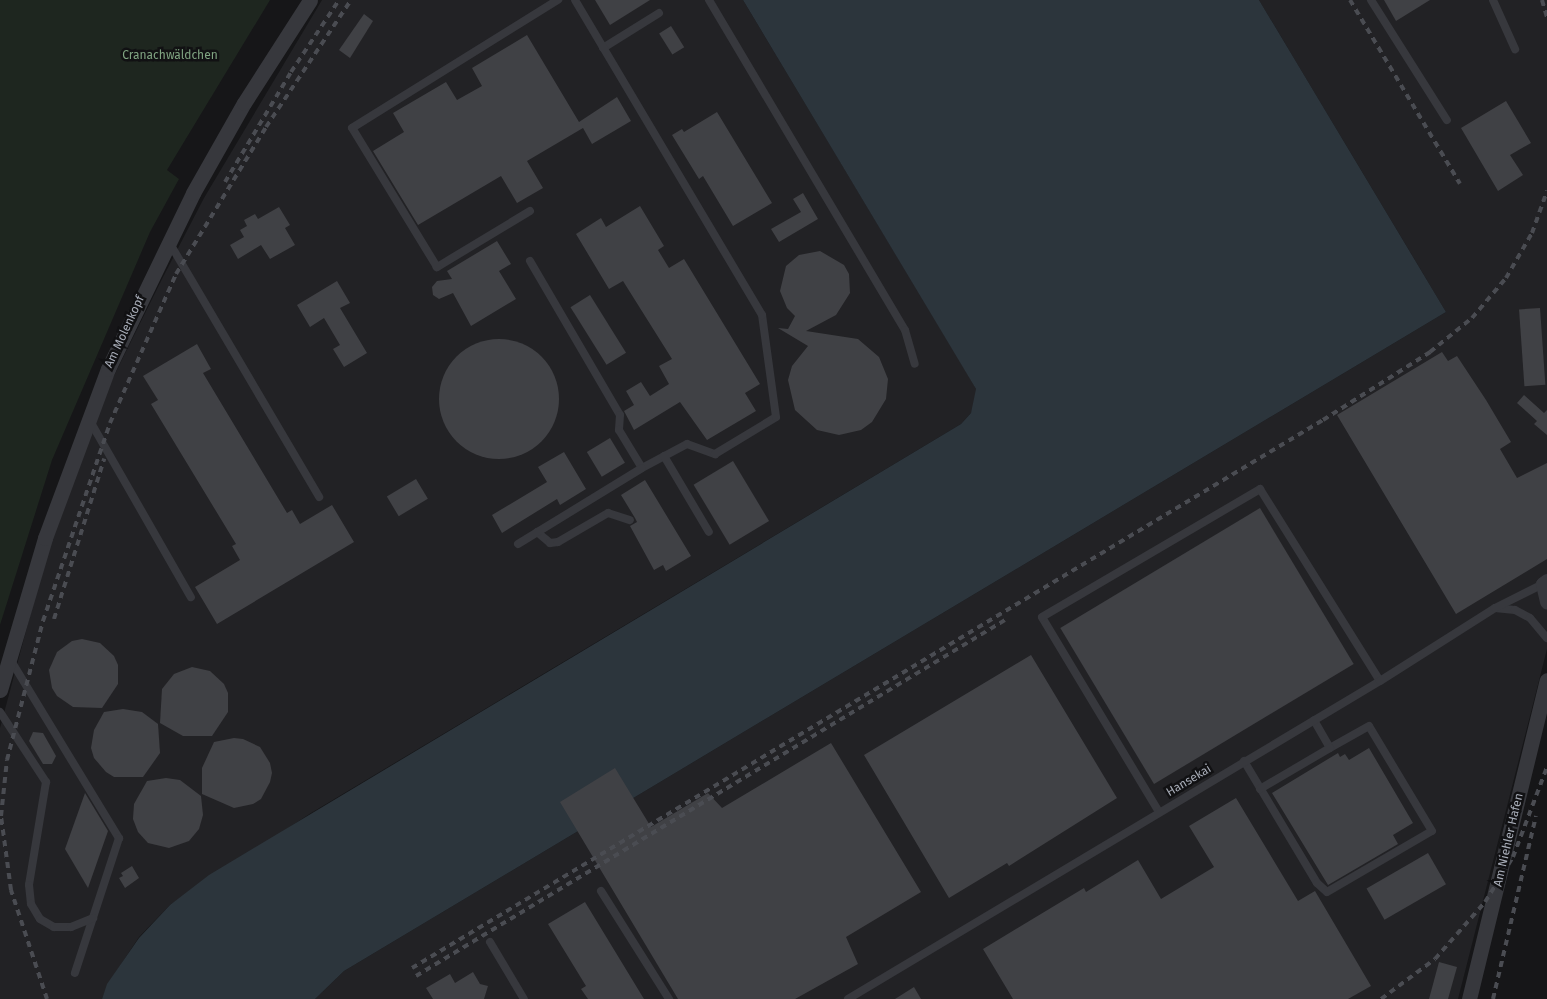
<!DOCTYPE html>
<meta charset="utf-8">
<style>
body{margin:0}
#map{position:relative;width:1547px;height:999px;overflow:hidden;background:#161618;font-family:"Fira Sans",sans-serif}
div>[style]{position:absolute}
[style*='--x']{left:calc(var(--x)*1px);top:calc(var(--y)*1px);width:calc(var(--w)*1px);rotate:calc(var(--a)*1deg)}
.built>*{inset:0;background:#222225}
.green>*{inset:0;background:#1e261f}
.water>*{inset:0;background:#2c353c}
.building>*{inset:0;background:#404145;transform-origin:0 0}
.round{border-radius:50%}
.lane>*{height:8px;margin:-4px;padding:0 4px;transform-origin:4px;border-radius:4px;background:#37383d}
.street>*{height:15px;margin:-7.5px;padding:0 7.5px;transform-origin:7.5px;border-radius:7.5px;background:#37383d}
.rail>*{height:4px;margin-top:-2px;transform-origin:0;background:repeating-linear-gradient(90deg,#4a4c52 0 6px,transparent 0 11px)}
span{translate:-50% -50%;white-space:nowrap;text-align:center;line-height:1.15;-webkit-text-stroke:5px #111113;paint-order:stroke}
.park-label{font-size:12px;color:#7fa381}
.street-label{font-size:12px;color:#a8adb8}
</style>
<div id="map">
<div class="built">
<div style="clip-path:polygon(322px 0,743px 0,970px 378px,976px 389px,976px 402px,971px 413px,961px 424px,311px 813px,170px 905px,139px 937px,108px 984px,102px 999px,0 999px,0 728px,48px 549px,100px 404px,162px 279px,204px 198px)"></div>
<div style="clip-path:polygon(1259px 0,1547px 0,1547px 649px,1458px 999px,315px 999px,344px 971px,1446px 312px)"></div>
</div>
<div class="green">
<div style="clip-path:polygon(0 0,270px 0,167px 170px,179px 179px,150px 232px,52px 460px,0 625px)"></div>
</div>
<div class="water">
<div style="clip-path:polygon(743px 0,1259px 0,1446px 312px,344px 971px,315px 999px,102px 999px,107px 984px,139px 938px,170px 905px,209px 875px,961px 424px,971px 413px,976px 389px)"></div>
</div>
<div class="building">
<div style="clip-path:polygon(595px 0,650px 0,610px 25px)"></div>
<div style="clip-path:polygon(1384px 0,1430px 0,1396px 21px)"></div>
<div style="clip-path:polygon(364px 14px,373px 21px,350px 58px,339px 50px)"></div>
<div style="left:671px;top:26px;width:25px;height:14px;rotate:58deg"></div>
<div style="clip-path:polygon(527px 35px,579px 122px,617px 97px,631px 121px,592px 144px,583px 128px,527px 161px,543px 188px,517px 203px,501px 176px,418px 225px,373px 151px,404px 132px,393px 113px,446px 82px,457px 100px,482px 86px,472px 68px)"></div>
<div style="clip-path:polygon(1506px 101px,1531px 143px,1510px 155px,1523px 175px,1498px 191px,1461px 128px)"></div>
<div style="clip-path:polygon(717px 112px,772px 203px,733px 226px,703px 176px,699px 179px,672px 135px,682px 129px,684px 132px)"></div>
<div style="clip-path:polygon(803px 193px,818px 219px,779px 242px,771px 229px,801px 212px,793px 199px)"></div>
<div style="clip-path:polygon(640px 206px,664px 246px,658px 250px,669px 268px,684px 259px,760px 384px,745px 393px,756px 411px,707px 440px,680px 402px,634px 430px,624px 411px,634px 405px,626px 391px,641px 382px,650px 396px,669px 384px,659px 366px,672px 359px,623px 281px,609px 289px,576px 234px,601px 218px,606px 227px)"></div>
<div style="clip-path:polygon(279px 207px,290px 225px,285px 228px,295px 245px,270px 259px,261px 245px,238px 259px,230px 245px,244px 237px,240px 230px,247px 226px,244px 220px,255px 214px,258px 219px)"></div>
<div style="clip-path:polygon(497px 241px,511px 264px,499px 271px,516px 299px,471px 326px,453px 293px,439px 299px,433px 295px,432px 287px,437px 281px,452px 279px,447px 271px)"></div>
<div style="clip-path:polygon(820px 251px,844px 265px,849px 274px,850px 293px,836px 315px,806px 331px,858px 339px,879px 357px,888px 379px,886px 399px,872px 422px,861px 430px,839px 435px,817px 430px,795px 410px,788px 380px,792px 366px,808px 346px,778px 328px,788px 329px,795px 316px,787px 308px,780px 291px,786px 266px,799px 255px)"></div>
<div style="clip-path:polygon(337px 281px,350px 303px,340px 308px,367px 353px,344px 367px,333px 349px,340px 345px,324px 318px,310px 327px,297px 305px)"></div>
<div style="left:590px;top:295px;width:68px;height:23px;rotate:58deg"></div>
<div style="left:1540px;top:308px;width:77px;height:21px;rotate:86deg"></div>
<div class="round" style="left:439px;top:339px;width:120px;height:120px"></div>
<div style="clip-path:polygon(197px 344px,211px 369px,203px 373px,287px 513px,292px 510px,300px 524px,332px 505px,354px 542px,217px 624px,195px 587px,240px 560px,232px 546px,236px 544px,151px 404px,158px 400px,143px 376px)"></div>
<div style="clip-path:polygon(1442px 352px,1448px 361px,1457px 356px,1486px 400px,1511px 442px,1500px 449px,1517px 478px,1547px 463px,1547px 559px,1456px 614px,1337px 415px)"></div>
<div style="clip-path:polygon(1524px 395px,1544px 413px,1547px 410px,1547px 435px,1534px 424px,1537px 421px,1517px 403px)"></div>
<div style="left:610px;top:438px;width:29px;height:27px;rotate:59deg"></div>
<div style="clip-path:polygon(564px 452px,586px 489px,560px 505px,557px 499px,502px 533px,492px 515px,547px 482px,538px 467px)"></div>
<div style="left:733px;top:461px;width:70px;height:46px;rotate:59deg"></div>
<div style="left:416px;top:479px;width:23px;height:34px;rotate:59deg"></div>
<div style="clip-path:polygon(645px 480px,691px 556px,666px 571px,663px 565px,654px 570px,630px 526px,637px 522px,635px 518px,621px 495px)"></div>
<div style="left:1260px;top:508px;width:182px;height:233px;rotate:59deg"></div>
<div style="clip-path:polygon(82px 639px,100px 643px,114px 656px,118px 665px,118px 684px,102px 708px,73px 707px,57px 696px,52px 688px,49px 670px,57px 652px,72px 641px)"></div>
<div style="clip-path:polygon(1031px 655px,1117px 798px,1009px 866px,1007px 863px,949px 898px,864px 755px)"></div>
<div style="clip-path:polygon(192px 667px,210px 671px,224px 684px,228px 693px,228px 712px,212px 736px,183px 736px,160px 723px,162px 689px,174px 674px)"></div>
<div style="clip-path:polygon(123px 709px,142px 712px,158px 724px,160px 753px,143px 777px,114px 777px,106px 772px,94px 758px,91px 748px,94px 730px,104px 712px)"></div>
<div style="clip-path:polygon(33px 732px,43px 733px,56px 756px,52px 764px,43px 764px,29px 741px)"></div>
<div style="clip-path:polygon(234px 738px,243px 739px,260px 747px,270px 763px,272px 773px,270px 782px,261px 799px,253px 804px,234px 808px,202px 794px,202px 768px,214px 742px)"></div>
<div style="clip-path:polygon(831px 743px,921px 892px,846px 937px,858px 964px,795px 999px,678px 999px,560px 802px,615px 768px,651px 827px,708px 793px,722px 808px)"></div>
<div style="clip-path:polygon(1369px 748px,1413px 823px,1393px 835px,1398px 844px,1328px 885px,1272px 793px,1338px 753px,1340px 757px,1345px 754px,1349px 760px)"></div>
<div style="clip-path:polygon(166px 778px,180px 780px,201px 796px,203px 815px,199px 829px,189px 841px,169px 848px,148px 843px,138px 832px,133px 819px,134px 804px,147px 781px)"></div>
<div style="clip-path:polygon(85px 793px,108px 831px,88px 888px,65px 849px)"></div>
<div style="clip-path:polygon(1236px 798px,1298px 901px,1315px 891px,1371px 986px,1348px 999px,1013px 999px,983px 949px,1084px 888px,1086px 892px,1138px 860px,1161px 899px,1214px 867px,1189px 826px)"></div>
<div style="left:1428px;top:853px;width:36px;height:71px;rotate:60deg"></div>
<div style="clip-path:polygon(132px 866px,139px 878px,125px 888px,119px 878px,123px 876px,121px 873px)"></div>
<div style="clip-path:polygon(585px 902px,644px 999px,588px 999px,581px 989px,586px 986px,548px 924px)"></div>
<div style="clip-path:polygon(1439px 962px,1457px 967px,1448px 999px,1429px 999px)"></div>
<div style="clip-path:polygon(473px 972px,480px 984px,488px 986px,484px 999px,433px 999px,426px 988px,450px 974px,455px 983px)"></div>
<div style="clip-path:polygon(914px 987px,921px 999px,895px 999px)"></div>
</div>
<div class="lane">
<div style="--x:709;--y:0;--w:384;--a:59.3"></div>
<div style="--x:905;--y:330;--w:35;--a:74"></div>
<div style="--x:1371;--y:0;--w:142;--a:57.7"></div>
<div style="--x:1493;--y:0;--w:54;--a:65.8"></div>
<div style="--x:603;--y:48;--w:66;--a:-32"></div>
<div style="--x:530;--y:211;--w:109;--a:148.9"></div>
<div style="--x:437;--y:267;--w:163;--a:-121.4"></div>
<div style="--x:352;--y:128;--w:243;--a:-31.9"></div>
<div style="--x:169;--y:242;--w:296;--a:59.5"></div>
<div style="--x:530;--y:261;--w:178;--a:59.7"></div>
<div style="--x:620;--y:415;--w:15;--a:94"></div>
<div style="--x:619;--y:430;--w:44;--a:58.8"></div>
<div style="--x:642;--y:468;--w:51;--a:-28.1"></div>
<div style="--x:687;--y:444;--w:30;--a:20"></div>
<div style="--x:715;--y:454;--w:71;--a:-31.2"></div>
<div style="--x:776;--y:417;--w:103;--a:-97.8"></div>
<div style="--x:762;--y:315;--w:366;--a:-120.7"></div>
<div style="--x:90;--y:421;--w:203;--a:60.2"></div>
<div style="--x:664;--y:456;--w:88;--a:59.4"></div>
<div style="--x:537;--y:532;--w:17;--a:40"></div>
<div style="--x:550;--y:543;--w:8;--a:-7"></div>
<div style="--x:558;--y:542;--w:58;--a:-30.1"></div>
<div style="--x:608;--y:513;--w:23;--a:18"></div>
<div style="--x:518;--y:544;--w:145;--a:-31.5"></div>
<div style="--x:1495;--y:608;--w:20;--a:6"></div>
<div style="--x:1515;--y:610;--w:17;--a:28"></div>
<div style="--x:1530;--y:618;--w:26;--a:50"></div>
<div style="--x:10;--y:659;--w:210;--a:58.7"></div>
<div style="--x:119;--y:838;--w:142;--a:108.1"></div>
<div style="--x:0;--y:712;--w:84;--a:56.7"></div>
<div style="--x:46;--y:782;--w:104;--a:99.4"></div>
<div style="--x:29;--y:885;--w:19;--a:84"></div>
<div style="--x:31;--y:904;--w:17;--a:59"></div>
<div style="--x:40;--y:919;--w:16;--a:30"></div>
<div style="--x:54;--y:927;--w:17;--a:0"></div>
<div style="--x:71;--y:927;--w:24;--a:-22"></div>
<div style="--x:1244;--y:761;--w:142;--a:59.1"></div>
<div style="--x:1317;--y:883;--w:13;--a:42"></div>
<div style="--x:1327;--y:892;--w:121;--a:-30.2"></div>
<div style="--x:1432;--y:831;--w:122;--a:-121"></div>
<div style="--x:1369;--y:726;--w:45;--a:150.6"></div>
<div style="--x:1330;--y:748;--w:32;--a:-120"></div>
<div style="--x:1260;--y:789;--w:81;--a:-30.4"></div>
<div style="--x:1159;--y:812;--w:227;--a:-121"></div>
<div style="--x:1042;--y:617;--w:253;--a:-30.4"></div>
<div style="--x:1260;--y:489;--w:226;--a:58"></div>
<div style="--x:601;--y:891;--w:128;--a:57.8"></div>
<div style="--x:490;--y:942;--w:66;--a:59.2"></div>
<div style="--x:848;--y:999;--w:620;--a:-30.87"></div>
<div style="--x:1380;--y:681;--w:136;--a:-32.4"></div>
<div style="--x:1495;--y:608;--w:54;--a:-26.6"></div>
</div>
<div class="street">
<div style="--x:1547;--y:581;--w:5;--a:143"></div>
<div style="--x:1543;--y:584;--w:18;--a:77"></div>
<div style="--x:0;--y:690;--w:159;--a:-73.5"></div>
<div style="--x:45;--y:538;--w:180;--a:-69.6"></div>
<div style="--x:108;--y:369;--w:195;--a:-64.2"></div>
<div style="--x:193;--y:193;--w:103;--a:-60.5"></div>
<div style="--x:244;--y:103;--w:122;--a:-57.3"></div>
<div style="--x:1469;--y:999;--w:328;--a:-76.3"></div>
</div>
<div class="rail">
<div style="--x:1350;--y:0;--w:214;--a:59.1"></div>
<div style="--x:1542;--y:0;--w:19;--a:74"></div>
<div style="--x:225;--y:182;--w:128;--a:-59"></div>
<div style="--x:291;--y:72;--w:87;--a:-56.3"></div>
<div style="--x:54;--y:619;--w:168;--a:-72.6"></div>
<div style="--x:412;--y:968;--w:1063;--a:-31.03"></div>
<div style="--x:1323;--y:420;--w:127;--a:-32.4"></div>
<div style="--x:1430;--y:352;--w:54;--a:-39"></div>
<div style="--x:1472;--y:318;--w:52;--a:-49.6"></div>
<div style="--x:1506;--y:278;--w:52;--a:-60"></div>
<div style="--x:1532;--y:233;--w:45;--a:-70.3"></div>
<div style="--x:416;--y:976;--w:688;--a:-31.15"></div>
<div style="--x:47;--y:999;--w:115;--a:-108.3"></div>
<div style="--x:11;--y:890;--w:75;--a:-97.7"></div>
<div style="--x:1;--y:816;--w:56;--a:-83.9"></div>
<div style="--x:7;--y:760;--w:144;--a:-75.5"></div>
<div style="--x:43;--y:621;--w:209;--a:-71.3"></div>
<div style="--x:110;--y:423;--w:163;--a:-66.1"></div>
<div style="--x:176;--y:274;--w:172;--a:-58.5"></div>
<div style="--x:266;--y:127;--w:153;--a:-56.2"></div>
<div style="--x:1381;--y:999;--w:67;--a:-36.5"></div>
<div style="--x:1435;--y:959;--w:76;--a:-48.7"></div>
<div style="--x:1485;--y:902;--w:53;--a:-58.1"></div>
<div style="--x:1513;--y:857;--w:96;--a:-69.3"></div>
<div style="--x:1493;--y:999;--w:188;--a:-76.8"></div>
</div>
<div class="park-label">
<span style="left:170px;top:56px">Cranachwäldchen</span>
</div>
<div class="street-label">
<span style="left:125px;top:332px;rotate:-65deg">Am Molenkopf</span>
<span style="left:1189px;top:781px;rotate:-31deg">Hansekai</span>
<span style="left:1509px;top:840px;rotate:-77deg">Am Niehler Hafen</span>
</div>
</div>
